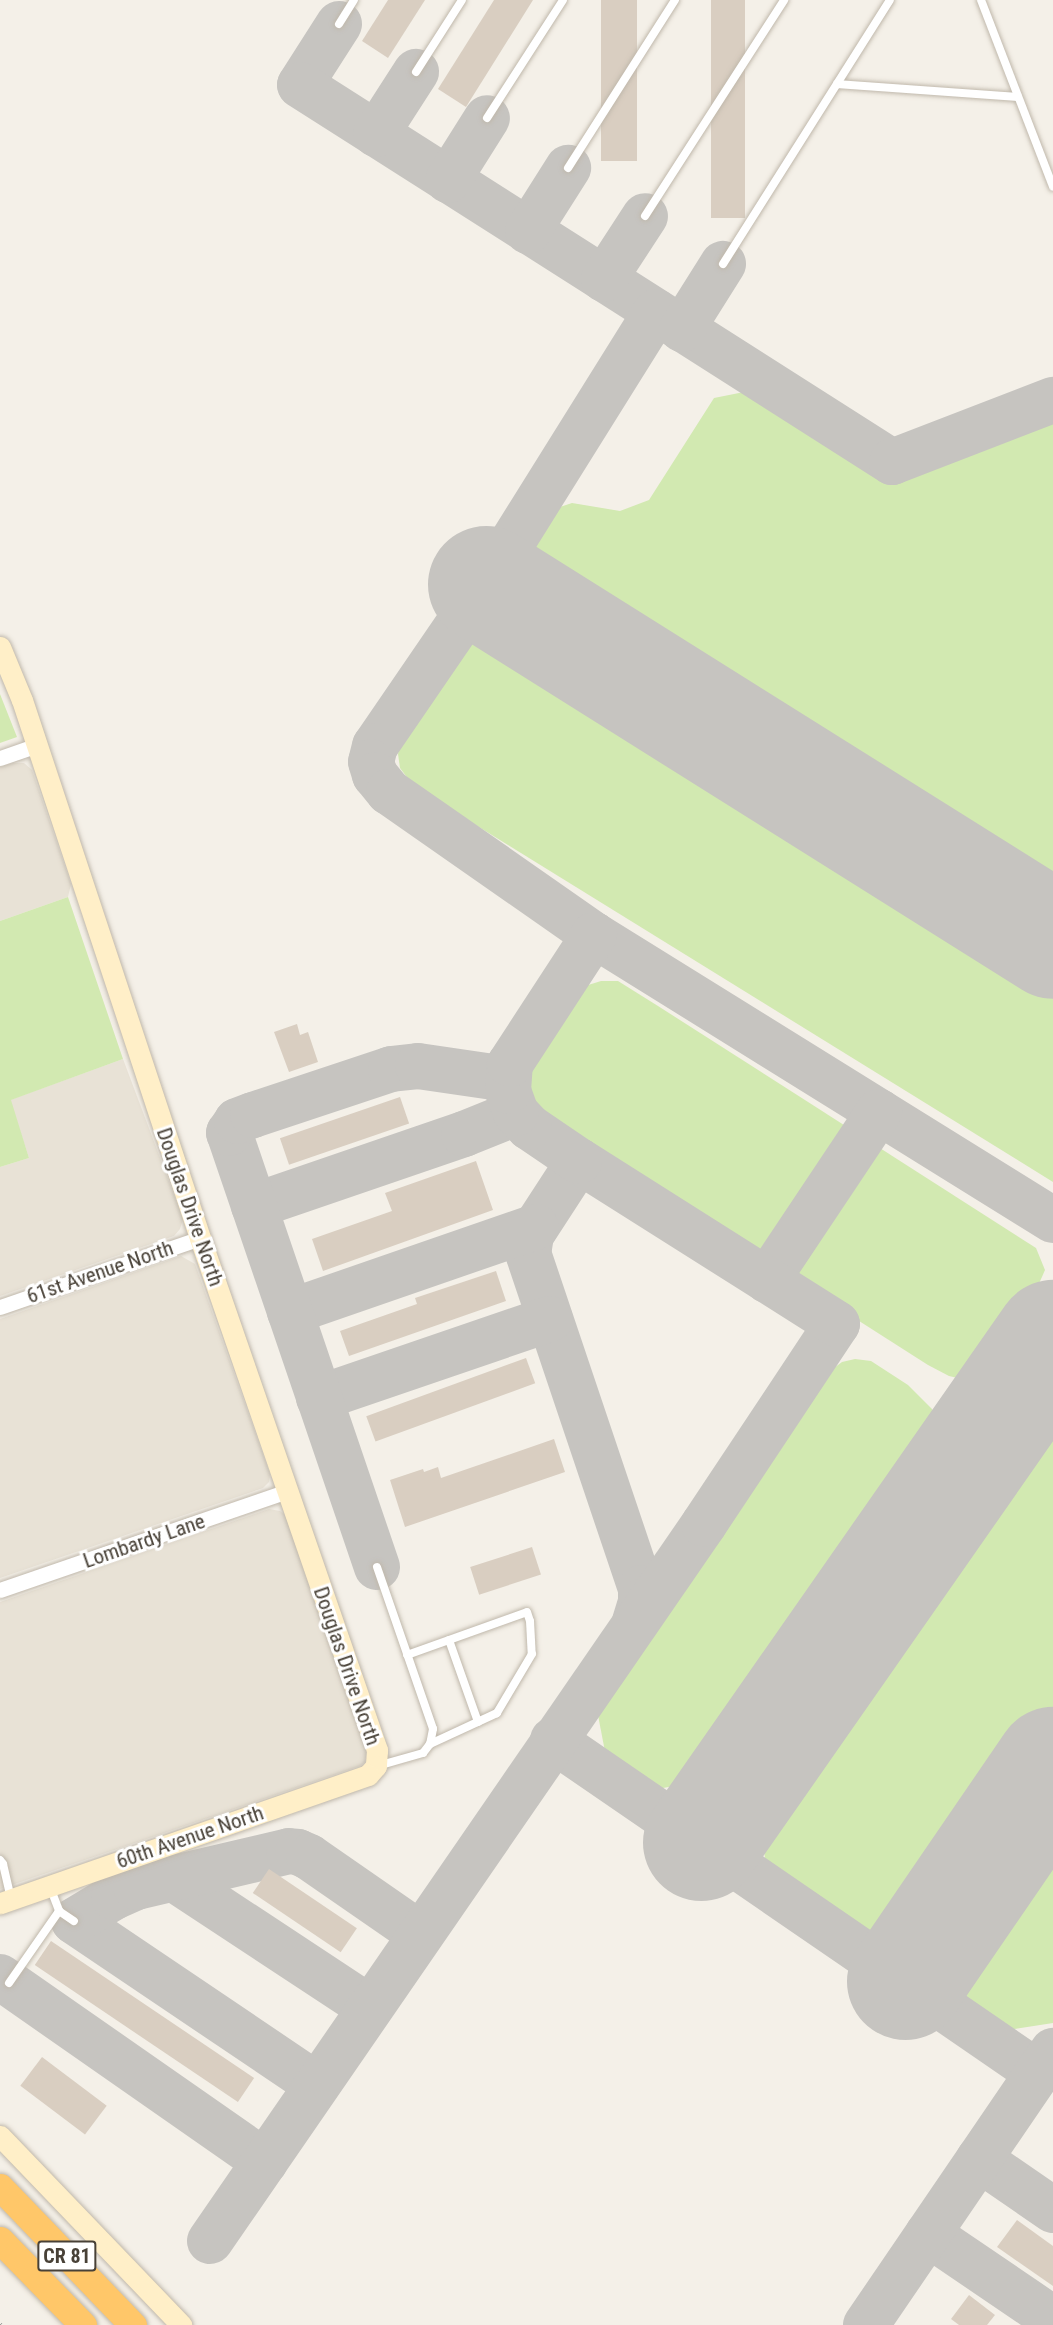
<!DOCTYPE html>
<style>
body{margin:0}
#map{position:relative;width:1053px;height:2325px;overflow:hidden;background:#f4f0e8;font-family:"Roboto Condensed",sans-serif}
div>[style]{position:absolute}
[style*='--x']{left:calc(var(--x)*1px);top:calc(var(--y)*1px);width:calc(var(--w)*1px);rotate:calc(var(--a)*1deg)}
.residential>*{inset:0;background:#e8e2d6}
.green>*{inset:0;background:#d2e9b1}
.taxiway>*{height:46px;margin:-23px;padding:0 23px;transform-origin:23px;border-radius:23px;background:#c6c4c0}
.runway>*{height:117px;margin:-58.5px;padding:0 58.5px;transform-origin:58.5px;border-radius:58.5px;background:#c6c4c0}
.building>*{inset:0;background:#d9cec1;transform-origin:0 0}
.roads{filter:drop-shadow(0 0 2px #c0b8ab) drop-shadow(0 0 2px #c0b8ab)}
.lane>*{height:8px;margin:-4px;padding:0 4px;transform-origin:4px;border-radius:4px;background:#fff}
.street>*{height:15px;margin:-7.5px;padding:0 7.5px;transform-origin:7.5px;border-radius:7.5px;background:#fff}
.secondary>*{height:21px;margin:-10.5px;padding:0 10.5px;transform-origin:10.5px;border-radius:10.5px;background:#ffefc8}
.highway>*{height:27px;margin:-13.5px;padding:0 13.5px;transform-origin:13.5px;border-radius:13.5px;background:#ffc769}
.rail>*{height:4.5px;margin-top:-2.25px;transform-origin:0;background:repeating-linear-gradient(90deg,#979797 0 8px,transparent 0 16px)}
span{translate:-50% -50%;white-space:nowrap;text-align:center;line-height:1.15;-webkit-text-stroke:6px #fff;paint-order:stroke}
.shield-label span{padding:2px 4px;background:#fff;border:2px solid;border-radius:4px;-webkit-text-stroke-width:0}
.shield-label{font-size:20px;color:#484137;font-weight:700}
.street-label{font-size:21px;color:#484137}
</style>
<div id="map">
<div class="residential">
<div style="clip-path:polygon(13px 763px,24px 763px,32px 770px,71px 884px,68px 897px,0 921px,0 767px)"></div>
<div style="clip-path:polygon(123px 1059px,183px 1219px,180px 1229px,174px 1236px,0 1296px,0 1167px,29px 1158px,10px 1100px)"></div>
<div style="clip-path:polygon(181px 1256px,195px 1264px,270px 1474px,269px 1482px,263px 1488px,0 1578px,0 1319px)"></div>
<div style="clip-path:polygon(269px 1509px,280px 1511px,287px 1516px,367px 1752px,365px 1762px,360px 1766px,0 1889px,0 1602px)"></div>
</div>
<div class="green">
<div style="clip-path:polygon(744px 392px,870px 471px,919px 467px,1053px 417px,1053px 900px,538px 577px,526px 549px,551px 510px,572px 503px,620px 511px,649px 500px,714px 398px)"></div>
<div style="clip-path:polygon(498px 634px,1053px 979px,1053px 1182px,437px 801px,409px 780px,400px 768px,398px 754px,402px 734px,466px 643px,486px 635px)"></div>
<div style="clip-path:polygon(0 694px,17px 737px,0 743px)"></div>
<div style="clip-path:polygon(68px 897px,123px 1059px,11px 1100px,29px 1158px,0 1167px,0 921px)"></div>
<div style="clip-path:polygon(601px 981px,618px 981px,658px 1006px,1036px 1248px,1045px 1270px,1030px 1304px,978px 1376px,962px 1379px,949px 1376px,928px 1365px,535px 1114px,526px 1101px,524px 1073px,571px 1001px,585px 986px)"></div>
<div style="clip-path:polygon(855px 1359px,871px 1361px,908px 1385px,932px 1409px,939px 1422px,938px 1433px,930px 1451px,707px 1780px,652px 1790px,607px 1762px,597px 1710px,830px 1371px,842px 1362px)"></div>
<div style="clip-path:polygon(1053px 1380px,1053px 2023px,1001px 2031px,767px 1869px,758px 1818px,778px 1783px)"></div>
</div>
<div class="taxiway">
<div style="--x:339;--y:24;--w:72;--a:122.6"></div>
<div style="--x:300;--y:85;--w:702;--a:32.49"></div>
<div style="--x:892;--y:462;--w:173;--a:-21.1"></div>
<div style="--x:376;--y:134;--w:74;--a:-57.2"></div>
<div style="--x:448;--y:180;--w:73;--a:-57.8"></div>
<div style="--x:528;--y:231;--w:75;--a:-57.6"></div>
<div style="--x:604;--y:279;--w:75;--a:-56.9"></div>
<div style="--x:656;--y:312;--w:321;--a:122"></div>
<div style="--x:486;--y:584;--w:196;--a:124.4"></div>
<div style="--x:375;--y:746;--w:16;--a:104"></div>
<div style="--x:371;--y:762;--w:14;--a:73"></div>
<div style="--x:375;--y:775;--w:22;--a:51"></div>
<div style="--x:389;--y:792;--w:250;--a:34.9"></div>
<div style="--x:594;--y:935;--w:540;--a:31.84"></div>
<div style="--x:682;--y:329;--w:77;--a:-57.8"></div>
<div style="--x:579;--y:1161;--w:88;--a:123"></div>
<div style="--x:531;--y:1235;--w:18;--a:99"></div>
<div style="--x:528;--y:1253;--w:354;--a:71.4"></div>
<div style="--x:641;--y:1588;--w:14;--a:90"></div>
<div style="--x:641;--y:1602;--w:21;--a:107"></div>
<div style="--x:254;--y:1206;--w:222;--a:-18.9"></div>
<div style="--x:464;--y:1134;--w:56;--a:-22"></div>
<div style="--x:767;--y:1280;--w:202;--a:-56.3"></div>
<div style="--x:290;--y:1312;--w:260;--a:-19.1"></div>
<div style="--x:319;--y:1398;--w:244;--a:-18.9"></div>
<div style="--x:377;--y:1567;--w:459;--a:-108.8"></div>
<div style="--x:229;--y:1133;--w:14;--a:-56"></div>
<div style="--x:237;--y:1121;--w:17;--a:-21"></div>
<div style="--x:253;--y:1115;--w:145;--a:-18.4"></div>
<div style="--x:391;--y:1069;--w:27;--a:-6"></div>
<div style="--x:418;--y:1066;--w:90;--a:8.3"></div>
<div style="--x:553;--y:1740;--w:588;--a:34.47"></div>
<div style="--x:173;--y:1878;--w:236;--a:33.4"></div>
<div style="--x:0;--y:1977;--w:323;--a:34.9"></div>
<div style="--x:317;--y:2085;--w:293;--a:-146"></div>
<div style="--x:74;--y:1921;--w:47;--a:-31"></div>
<div style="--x:114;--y:1897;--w:24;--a:-24"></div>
<div style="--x:136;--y:1887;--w:157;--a:-13.2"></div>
<div style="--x:289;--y:1851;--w:9;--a:6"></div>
<div style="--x:298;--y:1852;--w:12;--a:24"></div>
<div style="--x:309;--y:1857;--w:135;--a:34.7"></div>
<div style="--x:979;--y:2159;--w:90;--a:34.6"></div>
<div style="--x:928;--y:2234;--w:151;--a:34.2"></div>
<div style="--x:210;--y:2241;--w:871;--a:-55.43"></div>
<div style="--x:704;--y:1524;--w:240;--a:-56.4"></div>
<div style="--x:837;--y:1324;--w:305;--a:-147.7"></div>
<div style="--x:579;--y:1161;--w:60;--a:-145.8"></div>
<div style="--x:529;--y:1127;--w:19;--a:-133"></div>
<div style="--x:516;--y:1113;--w:23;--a:-110"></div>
<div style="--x:508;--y:1091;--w:27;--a:-86"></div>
<div style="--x:510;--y:1064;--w:154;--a:-56.9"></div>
<div style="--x:866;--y:2325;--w:332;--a:-55.7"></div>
</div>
<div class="runway">
<div style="--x:486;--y:584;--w:669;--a:32.12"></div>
<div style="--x:701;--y:1842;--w:615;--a:-55.07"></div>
<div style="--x:905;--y:1981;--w:262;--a:-55.6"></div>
</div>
<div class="building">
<div style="clip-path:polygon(388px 0,425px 0,388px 58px,362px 41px)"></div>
<div style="clip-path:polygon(494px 0,533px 0,466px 107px,438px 89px)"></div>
<div style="left:601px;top:0;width:36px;height:161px"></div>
<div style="left:711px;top:0;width:34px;height:218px"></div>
<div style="clip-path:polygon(297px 1024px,300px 1035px,308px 1032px,318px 1062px,289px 1072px,274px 1032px)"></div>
<div style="left:400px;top:1097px;width:28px;height:127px;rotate:71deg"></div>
<div style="clip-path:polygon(476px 1161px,493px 1210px,323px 1271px,312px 1239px,392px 1211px,385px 1193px)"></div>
<div style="clip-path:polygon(496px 1271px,506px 1301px,349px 1356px,340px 1331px,417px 1304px,415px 1298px)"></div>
<div style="left:526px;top:1358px;width:27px;height:170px;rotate:70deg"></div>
<div style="clip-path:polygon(554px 1439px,565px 1472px,405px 1527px,390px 1480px,423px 1469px,424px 1472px,438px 1467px,441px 1478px)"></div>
<div style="left:532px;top:1547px;width:29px;height:65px;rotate:72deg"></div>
<div style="left:269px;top:1869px;width:106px;height:29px;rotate:34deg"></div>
<div style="left:51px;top:1941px;width:245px;height:29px;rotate:34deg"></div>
<div style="left:42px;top:2057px;width:81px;height:36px;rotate:37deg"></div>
<div style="clip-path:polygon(1017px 2220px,1053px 2246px,1053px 2286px,997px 2247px)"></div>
<div style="clip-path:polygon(969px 2295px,995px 2315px,987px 2325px,959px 2325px,951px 2319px)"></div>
</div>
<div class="roads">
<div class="lane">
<div style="--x:981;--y:0;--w:200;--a:68.9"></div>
<div style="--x:339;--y:24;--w:28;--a:-58"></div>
<div style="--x:416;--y:72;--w:85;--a:-57.4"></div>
<div style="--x:837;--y:84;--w:181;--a:4.1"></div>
<div style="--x:487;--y:118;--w:140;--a:-57.2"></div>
<div style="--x:568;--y:168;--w:199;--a:-57.5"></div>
<div style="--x:645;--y:216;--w:257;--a:-57.2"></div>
<div style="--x:723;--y:264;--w:312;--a:-57.7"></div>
<div style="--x:377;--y:1567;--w:171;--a:70.9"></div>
<div style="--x:433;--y:1729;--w:15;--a:101"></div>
<div style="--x:430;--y:1744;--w:11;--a:128"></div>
<div style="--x:423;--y:1753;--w:48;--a:164.2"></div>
<div style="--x:449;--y:1640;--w:87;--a:70.5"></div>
<div style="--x:407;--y:1655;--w:127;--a:-19.7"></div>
<div style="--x:527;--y:1612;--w:9;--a:72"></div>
<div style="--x:530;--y:1621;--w:33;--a:87"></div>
<div style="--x:532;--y:1654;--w:69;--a:120.7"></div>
<div style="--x:497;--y:1713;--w:74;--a:155.2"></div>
<div style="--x:0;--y:1860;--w:5;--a:53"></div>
<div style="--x:3;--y:1864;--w:35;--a:77"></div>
<div style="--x:50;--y:1887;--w:26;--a:69"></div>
<div style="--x:59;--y:1911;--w:18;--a:34"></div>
<div style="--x:9;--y:1983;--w:88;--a:-55.2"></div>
</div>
<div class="street">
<div style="--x:0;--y:758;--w:37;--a:-19"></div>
<div style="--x:0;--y:1307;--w:212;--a:-19"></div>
<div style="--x:0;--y:1590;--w:305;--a:-19"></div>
</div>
<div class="secondary">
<div style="--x:0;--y:647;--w:57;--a:67.5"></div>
<div style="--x:22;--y:700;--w:567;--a:71.69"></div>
<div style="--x:200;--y:1238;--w:542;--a:70.93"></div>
<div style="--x:377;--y:1750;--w:16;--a:94"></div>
<div style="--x:376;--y:1766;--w:12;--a:132"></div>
<div style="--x:368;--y:1775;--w:390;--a:160.8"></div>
<div style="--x:0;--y:2136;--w:262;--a:46.2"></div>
</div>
<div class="highway">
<div style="--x:0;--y:2187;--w:192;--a:46.1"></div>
<div style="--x:0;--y:2240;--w:119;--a:45.7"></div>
</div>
</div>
<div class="rail">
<div style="--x:0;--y:2324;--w:1;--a:45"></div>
</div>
<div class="shield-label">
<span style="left:67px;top:2256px">CR 81</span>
</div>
<div class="street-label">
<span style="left:190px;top:1207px;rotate:71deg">Douglas Drive North</span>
<span style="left:100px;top:1272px;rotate:-19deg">61st Avenue North</span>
<span style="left:144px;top:1541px;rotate:-19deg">Lombardy Lane</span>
<span style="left:347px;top:1666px;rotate:71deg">Douglas Drive North</span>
<span style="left:190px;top:1837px;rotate:-19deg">60th Avenue North</span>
</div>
</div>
